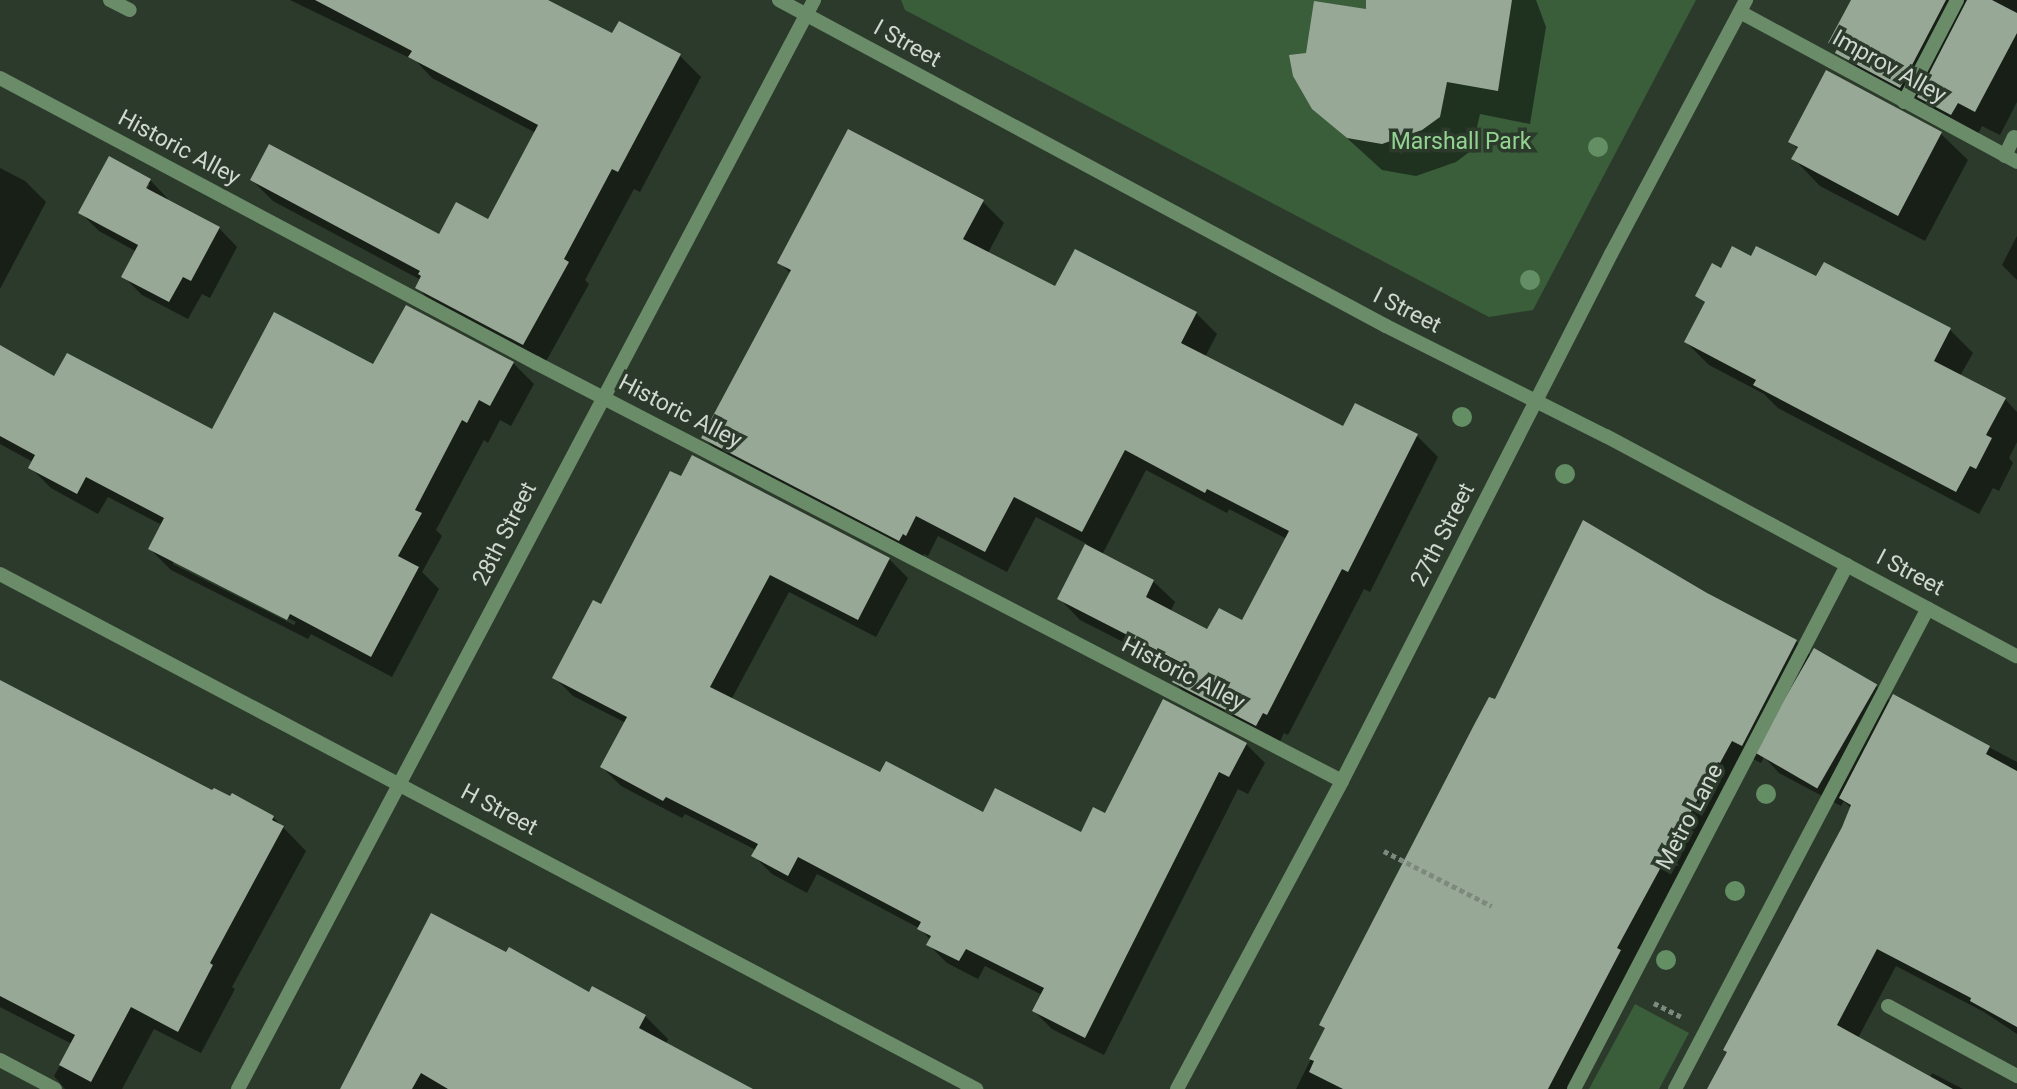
<!DOCTYPE html>
<style>
body{margin:0}
#map{position:relative;width:2017px;height:1089px;overflow:hidden;background:#2c3a2c;font-family:Roboto,sans-serif}
div>[style]{position:absolute}
[style*='--x']{left:calc(var(--x)*1px);top:calc(var(--y)*1px);width:calc(var(--w)*1px);rotate:calc(var(--a)*1deg)}
.green>*{inset:0;background:#3a5d3a}
.shadow>*{inset:0;background:#0007}
.building>*{inset:0;background:#98a897;transform-origin:0 0}
.path>*{height:4.5px;margin-top:-2.25px;transform-origin:0;background:repeating-linear-gradient(90deg,#7e897d 0 5px,transparent 0 8.5px)}
.service>*{height:14px;margin:-7px;padding:0 7px;transform-origin:7px;border-radius:7px;background:#6a8c69}
.minor>*{height:14px;margin:-7px;padding:0 7px;transform-origin:7px;border-radius:7px;background:#6a8c69}
.tertiary>*{height:14px;margin:-7px;padding:0 7px;transform-origin:7px;border-radius:7px;background:#6a8c69}
.trees>*{width:20px;height:20px;margin:-10px;border-radius:50%;background:#648e64}
span{translate:-50% -50%;white-space:nowrap;text-align:center;line-height:1.15;-webkit-text-stroke:7px #2c3a2c;paint-order:stroke}
.street-label{font-size:23px;color:#d0d8cf}
.park-label{font-size:23px;color:#92d391}
</style>
<div id="map">
<div class="green">
<div style="clip-path:polygon(901px 0,1696px 0,1533px 310px,1489px 317px,905px 10px)"></div>
<div style="clip-path:polygon(1635px 1004px,1689px 1033px,1659px 1089px,1589px 1089px)"></div>
</div>
<div class="shadow">
<div style="clip-path:polygon(290px 0,545px 0,613px 36px,619px 23px,680px 56px,701px 77px,640px 192px,634px 189px,585px 280px,589px 284px,544px 365px,438px 309px,417px 287px,421px 280px,273px 201px,252px 180px,440px 236px,489px 221px,536px 133px,432px 78px,416px 61px)"></div>
<div style="clip-path:polygon(1368px 0,1536px 0,1546px 27px,1530px 124px,1480px 114px,1472px 150px,1456px 162px,1416px 176px,1382px 170px,1314px 108px,1368px 11px)"></div>
<div style="clip-path:polygon(1853px 0,2017px 0,2017px 102px,2000px 135px,1982px 126px,1976px 138px,1944px 121px,1928px 105px,1925px 111px,1861px 76px,1831px 42px)"></div>
<div style="clip-path:polygon(1827px 72px,1941px 134px,1968px 160px,1925px 241px,1820px 186px,1794px 159px,1799px 150px,1790px 142px)"></div>
<div style="clip-path:polygon(0 168px,25px 181px,46px 202px,0 289px)"></div>
<div style="clip-path:polygon(evenodd,150px 180px,168px 199px,167px 201px,219px 228px,237px 247px,210px 298px,202px 294px,188px 319px,142px 295px,124px 277px,137px 252px,99px 231px,81px 213px,150px 180px,146px 184px,150px 184px,143px 197px,146px 184px)"></div>
<div style="clip-path:polygon(evenodd,983px 202px,1004px 223px,988px 253px,1056px 289px,1196px 313px,1217px 334px,1205px 357px,1344px 428px,1417px 436px,1438px 457px,1370px 592px,1364px 589px,1288px 735px,1284px 733px,1278px 746px,1195px 703px,1174px 682px,1180px 671px,1080px 620px,1059px 598px,1087px 544px,1036px 517px,1007px 572px,938px 536px,928px 556px,924px 554px,921px 561px,725px 459px,704px 438px,791px 274px,779px 262px,983px 202px,1146px 470px,1227px 513px,1229px 509px,1287px 539px,1243px 622px,1208px 632px,1171px 610px,1175px 602px,1153px 581px,1102px 555px,1146px 470px)"></div>
<div style="clip-path:polygon(2017px 236px,2017px 280px,2002px 265px)"></div>
<div style="clip-path:polygon(1752px 258px,1817px 278px,1950px 330px,1973px 353px,1960px 376px,2005px 399px,2017px 412px,2017px 442px,2009px 458px,2013px 463px,1999px 491px,1993px 488px,1979px 514px,1778px 408px,1764px 394px,1709px 365px,1686px 342px,1706px 304px,1697px 296px,1722px 270px)"></div>
<div style="clip-path:polygon(evenodd,0 347px,55px 378px,212px 431px,374px 367px,513px 363px,534px 384px,511px 426px,500px 420px,488px 443px,484px 440px,436px 530px,442px 536px,422px 572px,439px 589px,392px 677px,311px 634px,308px 639px,171px 570px,150px 549px,162px 525px,108px 497px,98px 514px,51px 488px,30px 467px,33px 462px,0 444px,0 347px,173px 560px,296px 622px,294px 625px,173px 564px,173px 560px)"></div>
<div style="clip-path:polygon(671px 473px,889px 559px,908px 578px,876px 637px,789px 592px,731px 700px,881px 774px,984px 815px,1082px 834px,1106px 815px,1246px 744px,1265px 763px,1248px 794px,1238px 789px,1104px 1055px,1052px 1029px,1034px 1011px,1042px 995px,985px 966px,978px 979px,947px 963px,928px 944px,931px 940px,919px 928px,817px 874px,807px 893px,772px 874px,754px 856px,756px 850px,685px 814px,682px 818px,621px 786px,602px 767px,626px 723px,573px 696px,554px 677px,601px 606px)"></div>
<div style="clip-path:polygon(1706px 595px,1796px 641px,1812px 657px,1876px 686px,1891px 702px,1894px 697px,2017px 762px,2017px 1034px,1984px 1012px,1896px 966px,1858px 1038px,1930px 1078px,1932px 1073px,1963px 1089px,1709px 1089px,1729px 1053px,1725px 1049px,1794px 916px,1797px 918px,1851px 808px,1844px 801px,1841px 806px,1779px 773px,1764px 757px,1761px 763px,1751px 758px,1575px 1089px,1296px 1089px,1326px 1029px,1321px 1025px,1495px 702px)"></div>
<div style="clip-path:polygon(0 680px,213px 793px,273px 817px,306px 851px,232px 987px,235px 989px,201px 1053px,154px 1029px,122px 1089px,65px 1089px,54px 1076px,72px 1044px,0 1007px)"></div>
<div style="clip-path:polygon(590px 995px,645px 1016px,668px 1039px,666px 1044px,732px 1089px,341px 1089px)"></div>
</div>
<div class="building">
<div style="clip-path:polygon(315px 0,548px 0,612px 33px,619px 21px,681px 54px,618px 172px,612px 169px,564px 259px,569px 262px,523px 345px,415px 288px,421px 276px,418px 274px,420px 271px,250px 180px,269px 144px,439px 234px,456px 202px,488px 219px,538px 125px,408px 57px,412px 51px)"></div>
<div style="clip-path:polygon(1366px 0,1512px 0,1498px 91px,1447px 82px,1440px 117px,1422px 130px,1382px 144px,1347px 138px,1312px 109px,1293px 76px,1289px 55px,1306px 53px,1314px 1px,1366px 9px)"></div>
<div style="clip-path:polygon(1851px 0,1946px 0,1900px 88px,1835px 53px,1838px 47px,1828px 43px)"></div>
<div style="clip-path:polygon(1967px 0,1992px 0,2017px 13px,2017px 33px,1975px 112px,1958px 103px,1951px 115px,1917px 97px)"></div>
<div style="clip-path:polygon(1826px 70px,1942px 132px,1898px 216px,1791px 159px,1798px 147px,1788px 142px)"></div>
<div style="clip-path:polygon(848px 129px,984px 200px,963px 239px,1055px 286px,1075px 249px,1197px 312px,1181px 343px,1343px 426px,1355px 403px,1418px 434px,1348px 572px,1342px 569px,1267px 715px,1263px 713px,1256px 726px,1172px 682px,1182px 663px,1057px 599px,1085px 544px,1154px 580px,1146px 597px,1207px 629px,1219px 608px,1242px 620px,1289px 531px,1207px 489px,1205px 493px,1125px 450px,1082px 532px,1014px 497px,985px 552px,916px 516px,906px 536px,903px 534px,899px 541px,701px 438px,791px 270px,777px 263px)"></div>
<div style="clip-path:polygon(109px 156px,151px 179px,146px 188px,220px 227px,191px 281px,183px 277px,169px 302px,121px 277px,138px 245px,78px 213px)"></div>
<div style="clip-path:polygon(1732px 246px,1751px 256px,1756px 246px,1816px 276px,1824px 262px,1951px 328px,1934px 361px,2006px 398px,1986px 435px,1992px 438px,1976px 469px,1970px 466px,1956px 492px,1753px 385px,1756px 380px,1684px 342px,1705px 302px,1695px 296px,1712px 263px,1721px 268px)"></div>
<div style="clip-path:polygon(406px 305px,514px 362px,490px 406px,479px 400px,467px 423px,462px 420px,415px 510px,422px 513px,398px 556px,419px 567px,371px 657px,290px 614px,287px 620px,148px 549px,164px 518px,86px 477px,77px 494px,28px 468px,35px 455px,0 436px,0 345px,54px 376px,67px 353px,212px 429px,274px 312px,373px 364px)"></div>
<div style="clip-path:polygon(692px 455px,890px 558px,858px 620px,770px 575px,710px 687px,880px 772px,886px 761px,983px 812px,995px 788px,1081px 832px,1093px 807px,1105px 813px,1163px 699px,1247px 743px,1229px 777px,1219px 772px,1085px 1038px,1032px 1011px,1044px 988px,966px 949px,959px 961px,926px 945px,931px 936px,917px 929px,921px 922px,798px 857px,788px 876px,751px 856px,758px 844px,666px 797px,663px 801px,600px 767px,627px 717px,552px 678px,593px 600px,601px 604px,670px 471px,681px 476px)"></div>
<div style="clip-path:polygon(1583px 520px,1707px 593px,1797px 640px,1742px 746px,1732px 741px,1720px 763px,1718px 762px,1617px 948px,1621px 950px,1548px 1089px,1343px 1089px,1309px 1072px,1314px 1061px,1309px 1059px,1325px 1028px,1319px 1025px,1474px 725px,1489px 697px,1495px 699px)"></div>
<div style="left:1814px;top:648px;width:73px;height:120px;rotate:30deg"></div>
<div style="clip-path:polygon(0 680px,212px 790px,214px 788px,230px 796px,232px 793px,274px 816px,272px 820px,284px 826px,210px 963px,213px 965px,178px 1032px,131px 1007px,91px 1082px,59px 1065px,75px 1035px,0 996px)"></div>
<div style="clip-path:polygon(1893px 694px,1990px 746px,1986px 754px,2017px 771px,2017px 1027px,1970px 1001px,1971px 998px,1877px 949px,1837px 1025px,1953px 1089px,1707px 1089px,1727px 1052px,1723px 1050px,1842px 827px,1851px 805px,1839px 798px)"></div>
<div style="clip-path:polygon(431px 913px,506px 952px,509px 947px,589px 992px,592px 986px,646px 1015px,639px 1028px,753px 1089px,448px 1089px,421px 1073px,412px 1089px,340px 1089px)"></div>
</div>
<div class="path">
<div style="--x:1384;--y:851;--w:121;--a:27"></div>
<div style="--x:1654;--y:1003;--w:30;--a:27"></div>
</div>
<div class="service">
<div style="--x:110;--y:0;--w:22;--a:27"></div>
<div style="--x:1740;--y:12;--w:315;--a:28.4"></div>
<div style="--x:0;--y:78;--w:607;--a:28"></div>
<div style="--x:536;--y:363;--w:908;--a:27.41"></div>
<div style="--x:1904;--y:102;--w:115;--a:-62.5"></div>
<div style="--x:2005;--y:156;--w:21;--a:-65"></div>
<div style="--x:1888;--y:1006;--w:147;--a:28.5"></div>
<div style="--x:0;--y:1060;--w:62;--a:27.8"></div>
<div style="--x:1574;--y:1089;--w:591;--a:-62.48"></div>
<div style="--x:1675;--y:1089;--w:543;--a:-62.26"></div>
</div>
<div class="minor">
<div style="--x:0;--y:574;--w:1104;--a:27.82"></div>
<div style="--x:238;--y:1089;--w:1232;--a:-62.12"></div>
<div style="--x:1177;--y:1089;--w:349;--a:-61.8"></div>
<div style="--x:1342;--y:781;--w:592;--a:-62.96"></div>
<div style="--x:1611;--y:254;--w:288;--a:-62"></div>
</div>
<div class="tertiary">
<div style="--x:779;--y:0;--w:689;--a:28.24"></div>
<div style="--x:1386;--y:326;--w:246;--a:26.6"></div>
<div style="--x:1606;--y:436;--w:466;--a:28.2"></div>
</div>
<div class="trees">
<div style="left:1598px;top:147px"></div>
<div style="left:1530px;top:280px"></div>
<div style="left:1462px;top:417px"></div>
<div style="left:1565px;top:474px"></div>
<div style="left:1766px;top:794px"></div>
<div style="left:1735px;top:891px"></div>
<div style="left:1666px;top:960px"></div>
</div>
<div class="street-label">
<span style="left:907px;top:44px;rotate:29deg">I Street</span>
<span style="left:1889px;top:67px;rotate:29deg">Improv Alley</span>
<span style="left:179px;top:148px;rotate:28deg">Historic Alley</span>
<span style="left:1407px;top:311px;rotate:27deg">I Street</span>
<span style="left:680px;top:412px;rotate:27deg">Historic Alley</span>
<span style="left:505px;top:534px;rotate:-63deg">28th Street</span>
<span style="left:1443px;top:535px;rotate:-63deg">27th Street</span>
<span style="left:1910px;top:573px;rotate:28deg">I Street</span>
<span style="left:1183px;top:674px;rotate:27deg">Historic Alley</span>
<span style="left:499px;top:810px;rotate:28deg">H Street</span>
<span style="left:1690px;top:817px;rotate:-62deg">Metro Lane</span>
</div>
<div class="park-label">
<span style="left:1461px;top:142px">Marshall Park</span>
</div>
</div>
